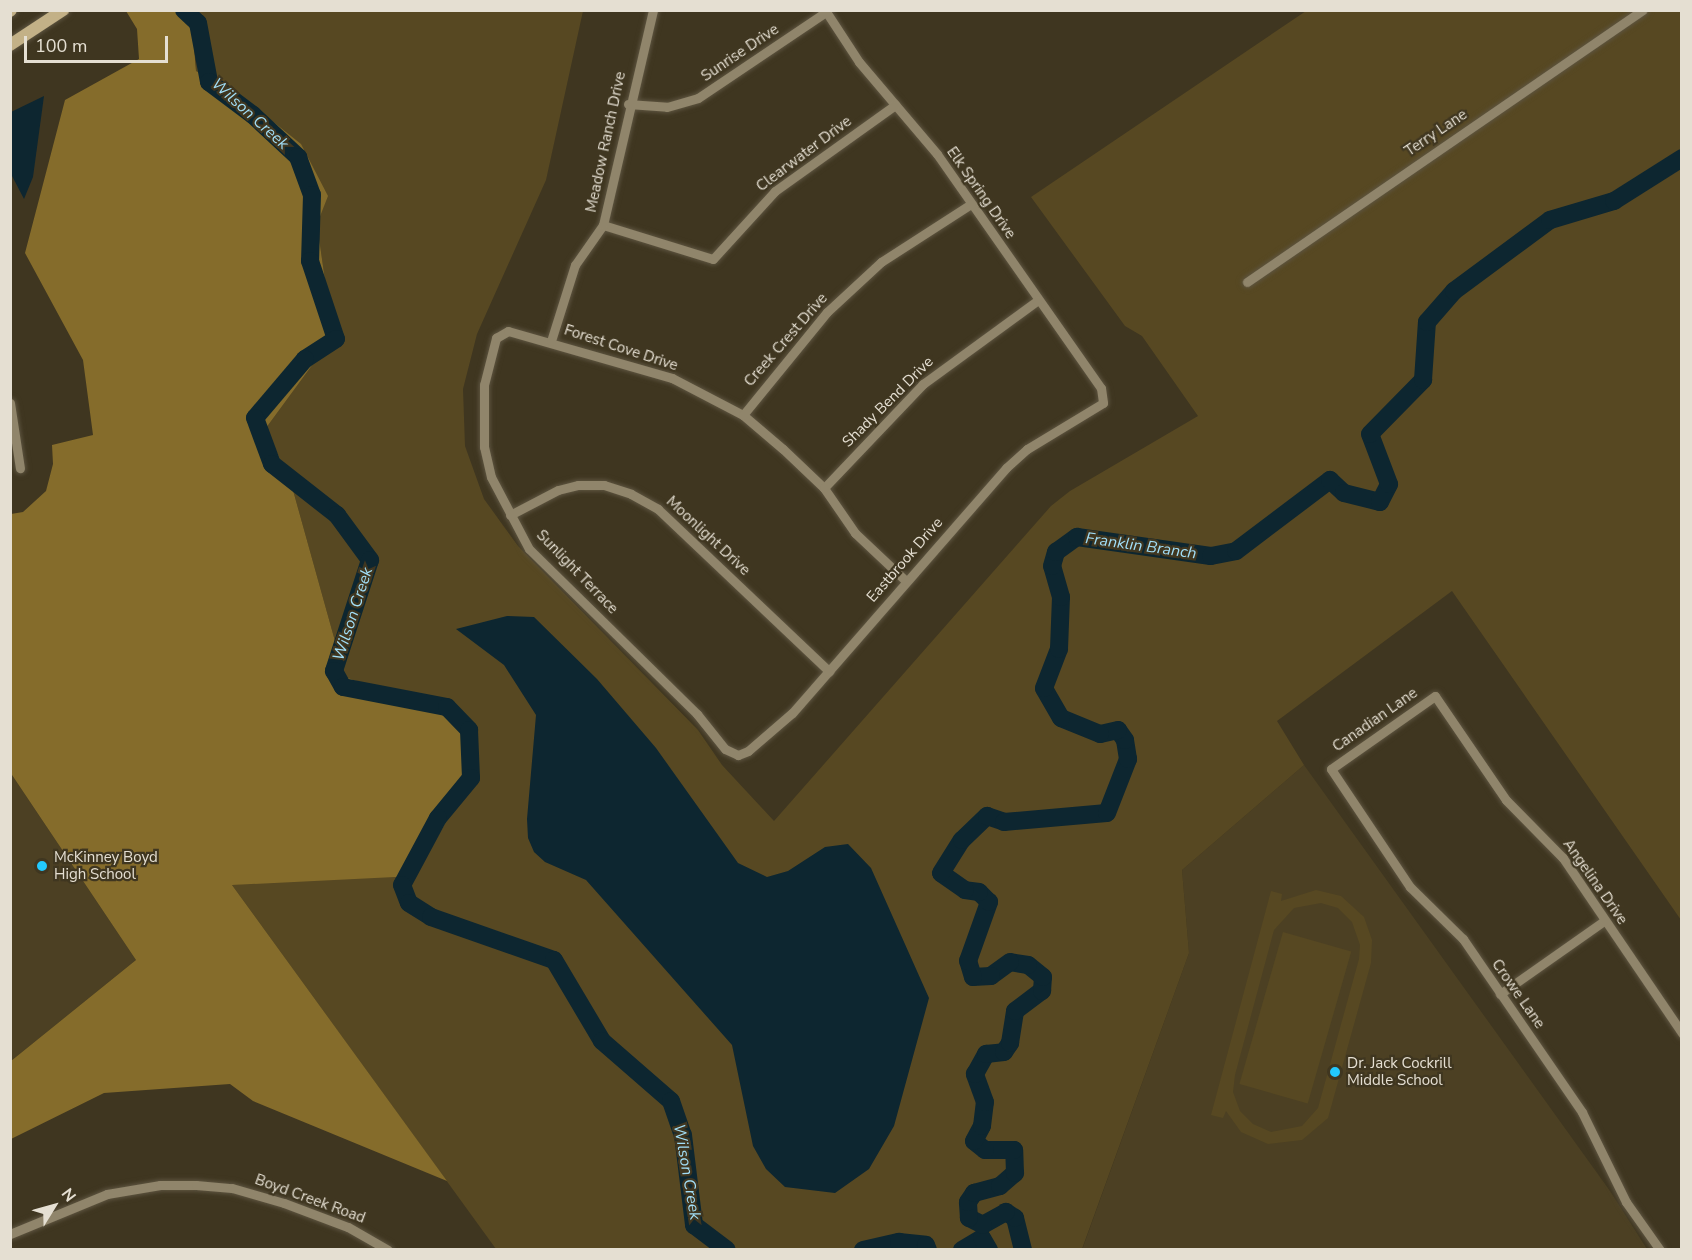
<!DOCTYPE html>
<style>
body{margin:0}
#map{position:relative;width:1692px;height:1260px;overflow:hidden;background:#3f3620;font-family:"Nunito Sans",sans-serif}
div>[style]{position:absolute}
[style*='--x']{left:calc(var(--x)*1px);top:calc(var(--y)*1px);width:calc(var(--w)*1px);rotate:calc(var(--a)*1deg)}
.built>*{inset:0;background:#4c4023}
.green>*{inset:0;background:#574822;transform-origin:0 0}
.forest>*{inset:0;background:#856c2b}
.water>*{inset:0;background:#0d2630}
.river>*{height:18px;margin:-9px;padding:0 9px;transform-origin:9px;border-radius:9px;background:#0d2630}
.roads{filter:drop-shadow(0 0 2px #5d5440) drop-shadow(0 0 2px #5d5440)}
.street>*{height:9px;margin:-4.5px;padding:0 4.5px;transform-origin:4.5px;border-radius:4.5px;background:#90856b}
.secondary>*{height:12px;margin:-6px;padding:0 6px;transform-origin:6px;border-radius:6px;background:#c3b187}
.dots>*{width:16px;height:16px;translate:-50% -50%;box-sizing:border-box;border:3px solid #3f3620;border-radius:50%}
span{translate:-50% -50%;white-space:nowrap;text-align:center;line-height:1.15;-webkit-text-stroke:4.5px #3f3620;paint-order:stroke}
.street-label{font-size:15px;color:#e5dfd2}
.poi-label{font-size:15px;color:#e5dfd2}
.left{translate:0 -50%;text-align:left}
.water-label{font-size:16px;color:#a1def7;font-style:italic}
.frame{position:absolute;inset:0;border:12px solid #e5dfd2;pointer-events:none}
.north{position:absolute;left:24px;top:1176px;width:60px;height:60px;-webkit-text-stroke:4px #3f3620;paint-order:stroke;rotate:53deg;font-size:16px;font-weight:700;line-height:24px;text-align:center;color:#e5dfd2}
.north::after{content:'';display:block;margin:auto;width:21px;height:27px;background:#e5dfd2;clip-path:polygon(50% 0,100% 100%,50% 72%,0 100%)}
.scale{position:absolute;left:24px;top:36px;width:144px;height:27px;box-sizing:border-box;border:3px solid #e5dfd2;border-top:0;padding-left:8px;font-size:18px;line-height:21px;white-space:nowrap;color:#e5dfd2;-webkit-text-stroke:4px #3f3620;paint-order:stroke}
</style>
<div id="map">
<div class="built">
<div style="clip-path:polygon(1304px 765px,1610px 1191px,1647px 1249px,1082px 1250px,1189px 953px,1182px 870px)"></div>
<div style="clip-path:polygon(10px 772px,136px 960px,11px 1061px,10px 1061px)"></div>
</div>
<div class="green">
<div style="clip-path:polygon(191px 11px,583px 11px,546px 180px,477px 334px,463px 389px,465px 446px,484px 499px,518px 546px,698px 730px,722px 765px,774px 821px,1051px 506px,1070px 491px,1198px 416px,1142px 336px,1125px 326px,1031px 197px,1306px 11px,1681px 11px,1681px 920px,1452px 591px,1277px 721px,1304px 765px,1182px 870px,1189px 953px,1082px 1249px,496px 1249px,232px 885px,250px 883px,467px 719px,345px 677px,291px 483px,266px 428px,313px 364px,332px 329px,317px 224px,327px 195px,237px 93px,196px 71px,198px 39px)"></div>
<div style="clip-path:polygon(evenodd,1316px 890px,1341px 896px,1364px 917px,1372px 940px,1371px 963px,1328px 1118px,1302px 1140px,1268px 1144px,1241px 1132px,1226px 1111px,1223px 1118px,1211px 1115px,1271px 891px,1282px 894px,1281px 901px,1316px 890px,1321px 903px,1338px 908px,1352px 922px,1360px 945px,1359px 959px,1318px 1108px,1302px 1126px,1271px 1132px,1253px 1124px,1240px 1111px,1233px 1092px,1235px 1075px,1274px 930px,1294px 908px,1321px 903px)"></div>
<div style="left:1283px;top:932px;width:71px;height:158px;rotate:16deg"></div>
</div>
<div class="forest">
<div style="clip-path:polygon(126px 11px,191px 11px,196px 71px,237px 93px,301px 144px,328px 196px,317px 224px,332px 329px,313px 364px,266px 428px,291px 483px,345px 677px,467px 718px,465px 789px,415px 876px,232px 885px,447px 1181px,253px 1101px,230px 1084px,104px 1093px,11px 1139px,11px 1061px,136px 960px,10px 772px,11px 514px,23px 512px,46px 491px,53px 464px,52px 445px,93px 435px,83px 360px,25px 253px,65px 100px,139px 59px,137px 29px)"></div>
</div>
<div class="water">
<div style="clip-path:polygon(44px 96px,33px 177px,24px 199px,11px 174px,11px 112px)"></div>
<div style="clip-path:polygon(507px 616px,534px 617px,597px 679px,656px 748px,738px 863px,767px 877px,788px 871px,825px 847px,848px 844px,871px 868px,929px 998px,894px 1126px,869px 1169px,835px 1193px,785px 1187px,766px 1169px,753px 1146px,732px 1045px,586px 880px,545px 862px,534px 852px,528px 838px,527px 819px,536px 715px,504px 665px,456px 629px)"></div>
</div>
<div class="river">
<div style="--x:184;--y:10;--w:19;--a:43"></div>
<div style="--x:198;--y:23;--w:60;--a:79.4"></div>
<div style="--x:209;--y:82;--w:55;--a:36.9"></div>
<div style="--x:253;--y:115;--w:62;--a:43"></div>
<div style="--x:298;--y:157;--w:40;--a:69.8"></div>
<div style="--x:312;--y:195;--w:66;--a:91.7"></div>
<div style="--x:310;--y:261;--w:82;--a:71.6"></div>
<div style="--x:336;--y:339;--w:37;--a:147"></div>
<div style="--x:305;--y:359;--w:77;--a:130.3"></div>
<div style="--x:255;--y:418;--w:49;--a:69.7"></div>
<div style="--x:272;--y:464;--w:83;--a:38.1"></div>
<div style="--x:337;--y:515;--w:56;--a:53.7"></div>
<div style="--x:370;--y:560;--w:117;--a:108"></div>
<div style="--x:334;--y:671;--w:18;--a:61"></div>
<div style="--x:343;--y:687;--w:106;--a:10.9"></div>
<div style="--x:447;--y:707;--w:32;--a:46"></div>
<div style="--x:469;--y:730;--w:48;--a:87.6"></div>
<div style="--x:471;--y:778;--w:52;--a:129.5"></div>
<div style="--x:438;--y:818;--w:76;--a:118.2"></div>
<div style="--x:402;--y:885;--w:19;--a:69"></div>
<div style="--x:409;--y:903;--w:26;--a:32"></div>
<div style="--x:431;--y:917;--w:130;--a:19.3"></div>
<div style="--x:554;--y:960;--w:94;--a:59.3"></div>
<div style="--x:602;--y:1041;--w:91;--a:41"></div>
<div style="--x:671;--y:1101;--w:36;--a:71"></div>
<div style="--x:683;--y:1135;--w:91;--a:83"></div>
<div style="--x:694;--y:1225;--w:41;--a:37.1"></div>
<div style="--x:863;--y:1250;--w:37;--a:-13"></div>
<div style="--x:899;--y:1242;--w:27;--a:6"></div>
<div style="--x:926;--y:1245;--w:5;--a:68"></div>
<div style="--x:962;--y:1250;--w:23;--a:-31"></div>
<div style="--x:982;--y:1238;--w:14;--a:60"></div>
<div style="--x:1023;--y:1250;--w:33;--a:-104"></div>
<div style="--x:1015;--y:1218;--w:11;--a:-146"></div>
<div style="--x:1006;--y:1212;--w:26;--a:151"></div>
<div style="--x:983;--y:1225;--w:16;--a:-153"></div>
<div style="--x:969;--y:1218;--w:16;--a:-94"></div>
<div style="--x:968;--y:1202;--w:11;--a:-56"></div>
<div style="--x:974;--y:1193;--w:27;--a:-15"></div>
<div style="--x:1000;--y:1186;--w:20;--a:-41"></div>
<div style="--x:1015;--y:1173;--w:23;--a:-92"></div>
<div style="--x:1014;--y:1150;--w:29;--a:180"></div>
<div style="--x:985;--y:1150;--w:14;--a:-141"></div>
<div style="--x:974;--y:1141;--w:17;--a:-62"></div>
<div style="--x:982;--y:1126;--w:24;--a:-83"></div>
<div style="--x:985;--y:1102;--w:30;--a:-110"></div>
<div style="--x:975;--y:1074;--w:23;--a:-61"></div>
<div style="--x:986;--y:1054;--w:18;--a:-6"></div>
<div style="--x:1004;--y:1052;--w:11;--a:-56"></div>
<div style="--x:1010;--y:1043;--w:32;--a:-81"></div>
<div style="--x:1015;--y:1011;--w:34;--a:-37"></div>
<div style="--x:1042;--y:991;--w:14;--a:-86"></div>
<div style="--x:1043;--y:977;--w:19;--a:-141"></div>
<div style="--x:1028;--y:965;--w:18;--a:-171"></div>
<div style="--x:1010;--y:962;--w:24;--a:144"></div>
<div style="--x:991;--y:976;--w:18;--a:177"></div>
<div style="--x:973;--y:977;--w:17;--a:-107"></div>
<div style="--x:968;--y:961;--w:63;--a:-70.4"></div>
<div style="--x:989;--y:902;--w:14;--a:-135"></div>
<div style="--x:979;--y:892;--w:14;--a:-172"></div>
<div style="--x:965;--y:890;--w:29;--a:-145"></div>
<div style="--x:941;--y:873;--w:39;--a:-58"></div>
<div style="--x:962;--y:840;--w:35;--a:-44"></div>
<div style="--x:987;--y:816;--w:18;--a:19"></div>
<div style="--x:1004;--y:822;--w:103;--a:-5"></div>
<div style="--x:1107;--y:813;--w:58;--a:-68.7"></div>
<div style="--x:1128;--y:759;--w:19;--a:-99"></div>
<div style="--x:1125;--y:740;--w:12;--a:-125"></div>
<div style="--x:1118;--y:730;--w:18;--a:167"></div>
<div style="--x:1100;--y:734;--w:42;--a:-157.7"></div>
<div style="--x:1061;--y:718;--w:34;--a:-120"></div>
<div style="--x:1044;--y:688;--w:42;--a:-69"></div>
<div style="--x:1059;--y:649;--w:52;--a:-87.8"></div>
<div style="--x:1061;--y:597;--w:32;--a:-106"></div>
<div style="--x:1052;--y:566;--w:15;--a:-74"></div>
<div style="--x:1056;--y:552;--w:26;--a:-36"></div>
<div style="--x:1077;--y:537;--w:135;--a:8.1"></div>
<div style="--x:1211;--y:556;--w:25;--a:-11"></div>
<div style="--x:1236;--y:551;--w:118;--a:-37.1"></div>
<div style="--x:1330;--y:480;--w:19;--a:43"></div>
<div style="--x:1344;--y:493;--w:37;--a:14"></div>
<div style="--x:1380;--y:502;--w:20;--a:-63"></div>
<div style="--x:1389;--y:484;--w:53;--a:-110.8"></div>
<div style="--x:1370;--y:434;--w:76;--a:-45.5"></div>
<div style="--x:1423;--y:380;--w:58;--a:-86.1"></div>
<div style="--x:1427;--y:322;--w:41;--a:-48.9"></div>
<div style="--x:1454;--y:291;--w:119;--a:-36.5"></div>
<div style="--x:1550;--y:220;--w:67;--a:-16.5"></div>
<div style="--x:1614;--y:201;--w:80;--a:-32.3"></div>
</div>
<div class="roads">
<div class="street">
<div style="--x:825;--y:10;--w:62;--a:56.8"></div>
<div style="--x:859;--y:62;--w:121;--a:49.7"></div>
<div style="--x:937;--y:154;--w:286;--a:55"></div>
<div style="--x:1101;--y:388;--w:15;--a:82"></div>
<div style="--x:1103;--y:403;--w:89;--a:148.8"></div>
<div style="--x:1027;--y:449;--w:28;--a:138"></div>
<div style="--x:1006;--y:468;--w:325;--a:131.1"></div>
<div style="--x:792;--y:713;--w:58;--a:139.2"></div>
<div style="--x:748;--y:751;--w:11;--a:158"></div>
<div style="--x:738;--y:755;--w:14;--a:-155"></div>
<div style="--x:725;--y:749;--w:45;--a:-128.7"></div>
<div style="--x:697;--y:714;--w:235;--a:-135.5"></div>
<div style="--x:529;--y:549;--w:81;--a:-117.8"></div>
<div style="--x:491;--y:477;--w:31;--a:-103"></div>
<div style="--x:484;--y:447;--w:62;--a:-90"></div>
<div style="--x:484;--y:385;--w:49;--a:-75.7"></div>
<div style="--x:496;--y:338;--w:14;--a:-30"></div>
<div style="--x:508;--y:331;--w:171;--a:16"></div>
<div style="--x:672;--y:378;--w:80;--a:27.5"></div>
<div style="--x:743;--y:415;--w:52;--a:40.4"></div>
<div style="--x:783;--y:449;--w:57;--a:43.6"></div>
<div style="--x:824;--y:488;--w:55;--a:55.4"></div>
<div style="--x:855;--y:533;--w:70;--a:43.3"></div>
<div style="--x:628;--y:104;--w:39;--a:4"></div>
<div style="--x:667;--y:107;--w:32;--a:-16"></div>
<div style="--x:698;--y:98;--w:154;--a:-33.9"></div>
<div style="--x:603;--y:225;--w:115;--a:17.2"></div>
<div style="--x:713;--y:259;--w:92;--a:-47.6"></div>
<div style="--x:775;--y:191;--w:148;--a:-35.6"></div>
<div style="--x:1247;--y:282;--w:480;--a:-34.5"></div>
<div style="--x:551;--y:341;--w:80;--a:-72.5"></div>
<div style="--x:575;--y:265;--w:49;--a:-55"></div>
<div style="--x:603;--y:225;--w:221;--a:-76.9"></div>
<div style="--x:10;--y:403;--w:66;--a:81.3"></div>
<div style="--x:743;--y:415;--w:133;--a:-50.8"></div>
<div style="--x:827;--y:312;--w:74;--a:-42.8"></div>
<div style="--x:881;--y:262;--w:107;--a:-32.8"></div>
<div style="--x:824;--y:488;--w:144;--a:-46.4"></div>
<div style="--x:923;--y:384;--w:142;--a:-36.1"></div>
<div style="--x:510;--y:515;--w:54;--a:-27.5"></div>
<div style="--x:558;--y:490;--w:21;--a:-14"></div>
<div style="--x:578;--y:485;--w:26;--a:0"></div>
<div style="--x:604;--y:485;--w:28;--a:18"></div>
<div style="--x:631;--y:494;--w:31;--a:29"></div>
<div style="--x:658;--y:509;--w:236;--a:43.5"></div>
<div style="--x:1500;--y:994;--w:127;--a:-35.1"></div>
<div style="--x:10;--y:1234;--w:105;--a:-22.4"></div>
<div style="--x:107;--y:1194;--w:54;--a:-9.6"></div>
<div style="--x:160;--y:1185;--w:36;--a:0"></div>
<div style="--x:196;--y:1185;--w:36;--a:5"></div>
<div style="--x:232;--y:1188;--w:54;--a:16.1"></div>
<div style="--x:284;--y:1203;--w:68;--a:20.6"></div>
<div style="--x:348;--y:1227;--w:46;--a:29.9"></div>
<div style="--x:1660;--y:1250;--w:59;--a:-125.3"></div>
<div style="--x:1626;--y:1202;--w:100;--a:-116.1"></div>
<div style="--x:1582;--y:1112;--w:210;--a:-124.5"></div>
<div style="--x:1463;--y:939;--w:74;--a:-135.5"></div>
<div style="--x:1410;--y:887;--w:142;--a:-123.8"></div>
<div style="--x:1331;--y:769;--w:127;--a:-35.1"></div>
<div style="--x:1435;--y:696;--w:126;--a:55.7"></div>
<div style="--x:1506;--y:800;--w:81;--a:45.5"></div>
<div style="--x:1563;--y:858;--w:212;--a:55.8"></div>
</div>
<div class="secondary">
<div style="--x:10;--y:11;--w:1;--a:-45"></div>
<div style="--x:10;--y:45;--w:64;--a:-33.4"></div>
</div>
</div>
<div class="dots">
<div style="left:42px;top:866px;background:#22c9fd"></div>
<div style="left:1335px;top:1072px;background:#22c9fd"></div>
</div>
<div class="street-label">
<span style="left:740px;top:53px;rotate:-34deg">Sunrise Drive</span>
<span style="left:1436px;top:133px;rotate:-34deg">Terry Lane</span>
<span style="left:606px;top:142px;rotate:-78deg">Meadow Ranch Drive</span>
<span style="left:804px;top:154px;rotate:-37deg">Clearwater Drive</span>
<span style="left:981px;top:193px;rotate:55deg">Elk Spring Drive</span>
<span style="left:786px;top:340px;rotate:-49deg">Creek Crest Drive</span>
<span style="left:621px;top:348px;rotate:18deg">Forest Cove Drive</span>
<span style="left:888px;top:402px;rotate:-45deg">Shady Bend Drive</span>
<span style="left:708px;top:536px;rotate:43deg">Moonlight Drive</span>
<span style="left:905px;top:560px;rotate:-49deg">Eastbrook Drive</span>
<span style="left:577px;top:572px;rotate:46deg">Sunlight Terrace</span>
<span style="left:1375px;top:720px;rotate:-35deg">Canadian Lane</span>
<span style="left:1595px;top:882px;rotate:55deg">Angelina Drive</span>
<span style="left:1518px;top:994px;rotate:55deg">Crowe Lane</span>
<span style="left:310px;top:1199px;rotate:20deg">Boyd Creek Road</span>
</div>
<div class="poi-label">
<span class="left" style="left:54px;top:866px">McKinney Boyd<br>High School</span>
<span class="left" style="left:1347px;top:1072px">Dr. Jack Cockrill<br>Middle School</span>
</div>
<div class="water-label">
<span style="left:250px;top:114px;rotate:42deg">Wilson Creek</span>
<span style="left:1141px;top:546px;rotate:8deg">Franklin Branch</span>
<span style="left:353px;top:614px;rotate:-72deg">Wilson Creek</span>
<span style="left:687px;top:1172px;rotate:80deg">Wilson Creek</span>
</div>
<div class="frame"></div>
<div class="north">N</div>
<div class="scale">100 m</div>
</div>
